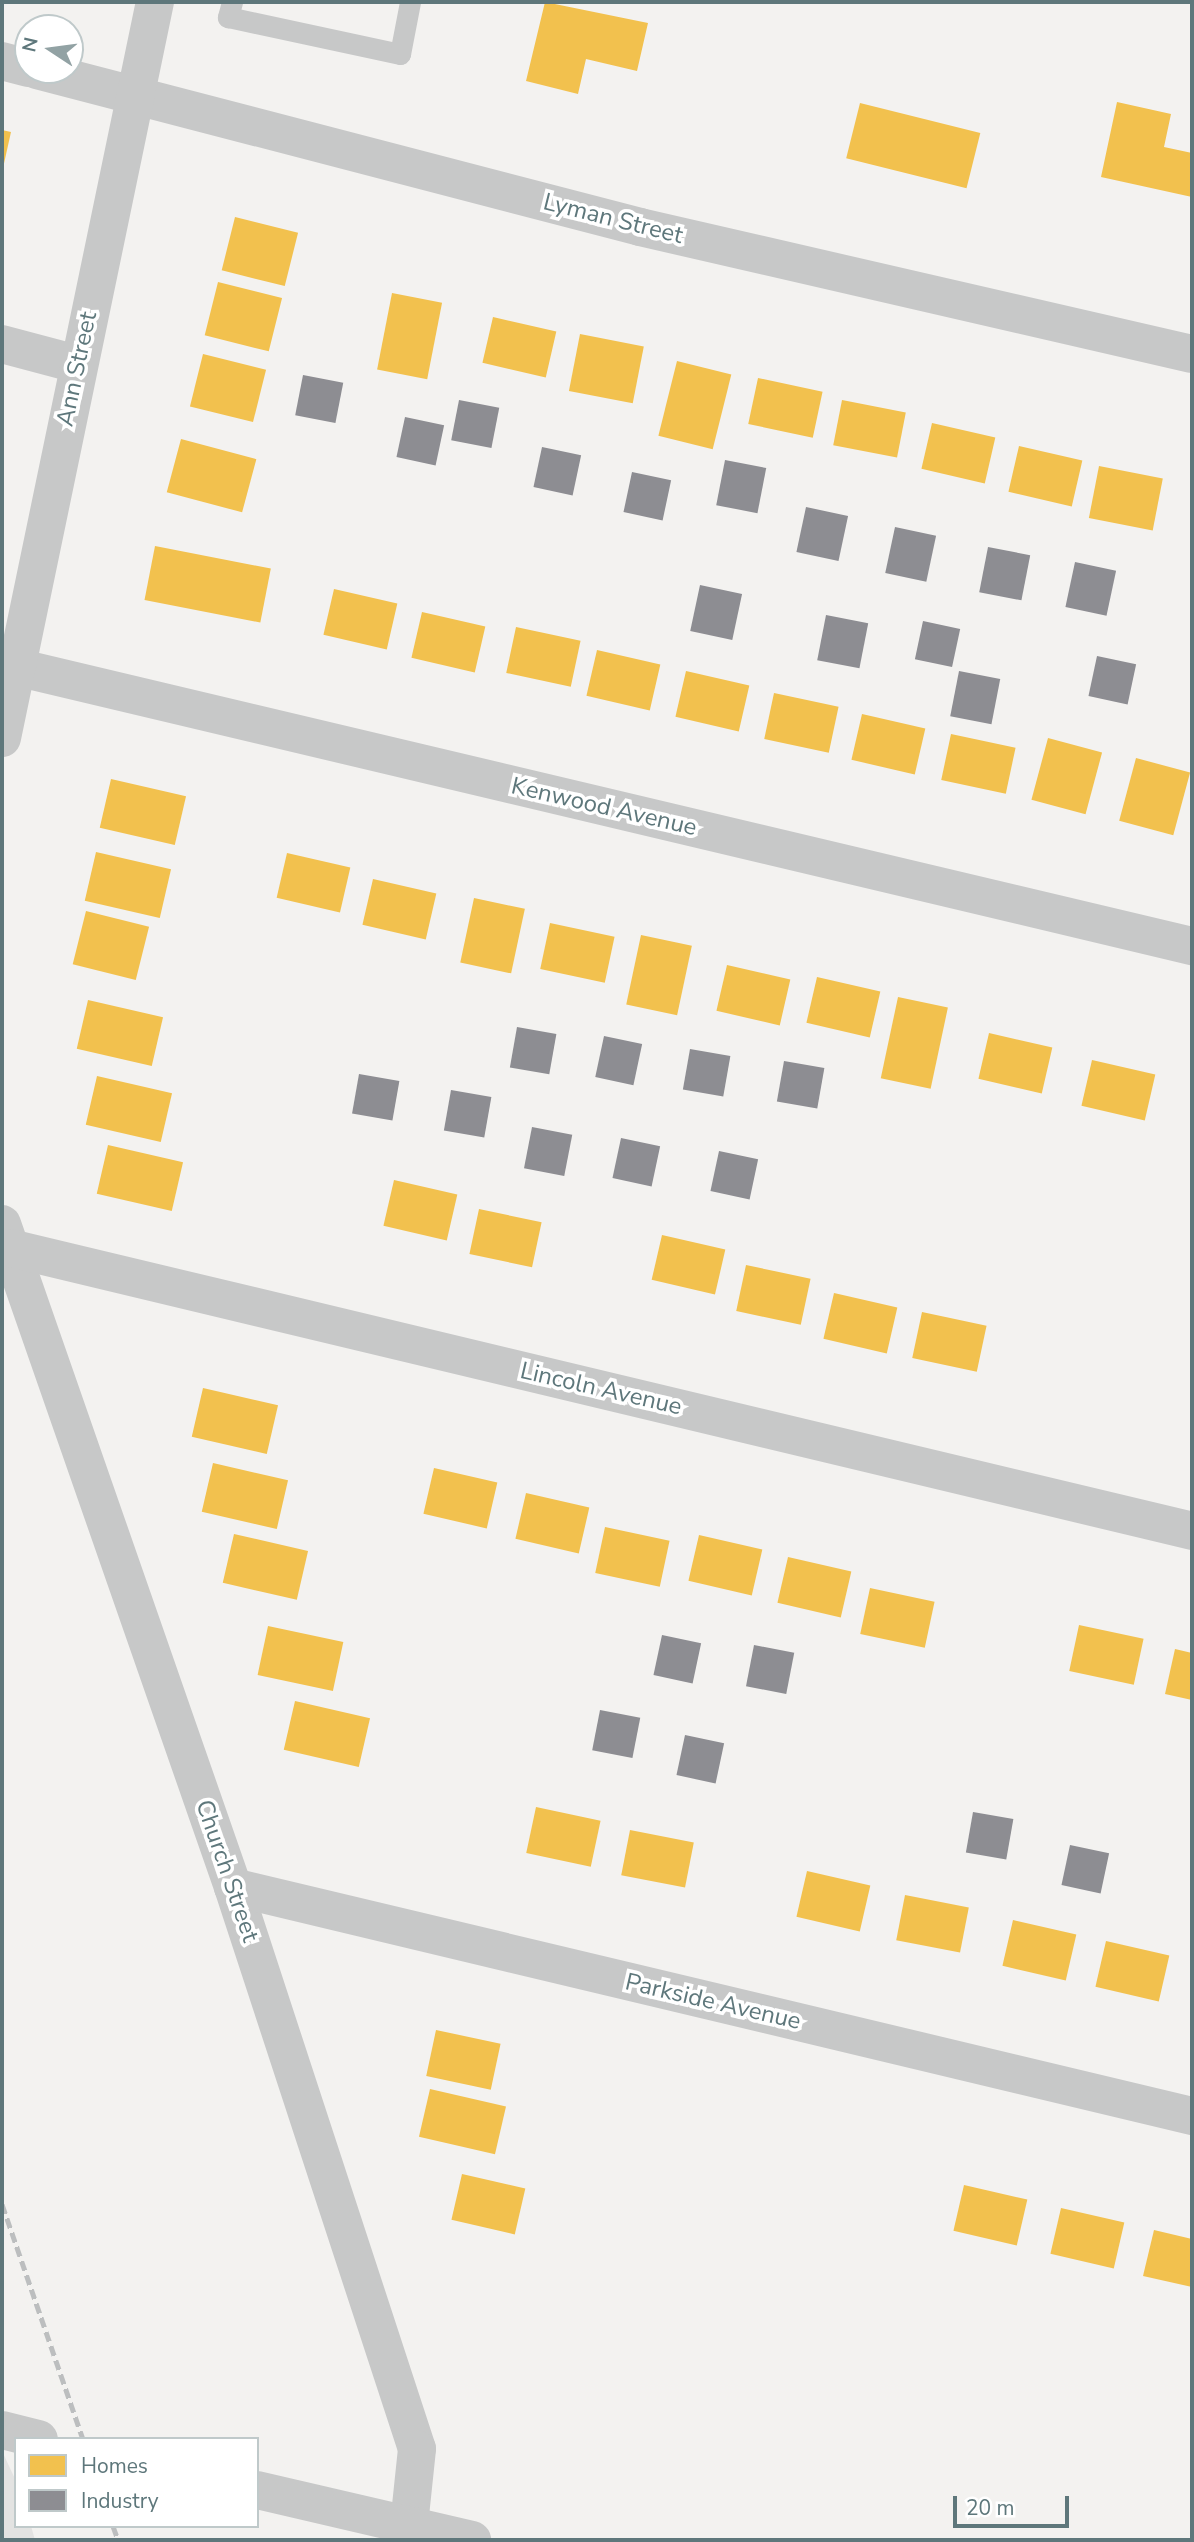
<!DOCTYPE html>
<style>
body{margin:0}
#map{position:relative;width:1194px;height:2542px;overflow:hidden;background:#f3f2f0;font-family:"Nunito Sans",sans-serif}
div>[style]{position:absolute}
[style*='--x']{left:calc(var(--x)*1px);top:calc(var(--y)*1px);width:calc(var(--w)*1px);rotate:calc(var(--a)*1deg)}
.built>*{inset:0;background:#e3e3e2}
.homes>*{inset:0;background:#f2c14e;transform-origin:0 0}
.industry>*{inset:0;background:#8d8d92;transform-origin:0 0}
.lane>*{height:21px;margin:-10.5px;padding:0 10.5px;transform-origin:10.5px;border-radius:10.5px;background:#c7c8c8}
.street>*{height:38px;margin:-19px;padding:0 19px;transform-origin:19px;border-radius:19px;background:#c7c8c8}
.rail>*{height:5px;margin-top:-2.5px;transform-origin:0;background:repeating-linear-gradient(90deg,#bcbebf 0 10px,transparent 0 15px)}
span{translate:-50% -50%;white-space:nowrap;text-align:center;line-height:1.15;-webkit-text-stroke:7px #fff;paint-order:stroke}
.street-label{font-size:24px;color:#5e777b}
.frame{position:absolute;inset:0;border:4px solid #5e777b;pointer-events:none}
.legend{position:absolute;left:14px;top:2437px;width:245px;height:91px;box-sizing:border-box;background:#fff;border:2px solid #bfc9ca;margin:0;padding:9px 12px;list-style:none;font-size:21px;color:#5e777b}
.legend li{display:flex;align-items:center;gap:14px;height:35px}
.legend b{width:35px;border:2px solid #bfc9ca}
.north{position:absolute;left:14px;top:14px;width:70px;height:70px;box-sizing:border-box;background:#fff;border:2px solid #bfc9ca;border-radius:50%;rotate:283deg;font-size:19px;font-weight:700;line-height:28px;text-align:center;color:#5e777b}
.north::after{content:'';display:block;margin:auto;width:24px;height:32px;background:#92a2a4;clip-path:polygon(50% 0,100% 100%,50% 72%,0 100%)}
.scale{position:absolute;left:953px;top:2496px;width:116px;height:32px;box-sizing:border-box;border:4px solid #5e777b;border-top:0;padding-left:9px;font-size:21px;line-height:24px;white-space:nowrap;color:#5e777b;-webkit-text-stroke:5px #fff;paint-order:stroke}
</style>
<div id="map">
<div class="built">
<div style="clip-path:polygon(2px 2451px,16px 2481px,16px 2526px,31px 2526px,35px 2540px,2px 2540px)"></div>
</div>
<div class="homes">
<div style="clip-path:polygon(545px 2px,648px 23px,637px 71px,586px 59px,578px 94px,526px 81px)"></div>
<div style="clip-path:polygon(1117px 102px,1171px 114px,1164px 147px,1192px 153px,1192px 197px,1101px 177px)"></div>
<div style="left:860px;top:103px;width:124px;height:57px;rotate:14deg"></div>
<div style="clip-path:polygon(2px 130px,11px 132px,3px 168px,2px 167px)"></div>
<div style="left:235px;top:217px;width:65px;height:55px;rotate:14deg"></div>
<div style="left:218px;top:282px;width:66px;height:55px;rotate:14deg"></div>
<div style="left:392px;top:293px;width:51px;height:78px;rotate:11deg"></div>
<div style="left:493px;top:317px;width:65px;height:47px;rotate:13deg"></div>
<div style="left:580px;top:334px;width:65px;height:58px;rotate:11deg"></div>
<div style="left:203px;top:354px;width:65px;height:54px;rotate:14deg"></div>
<div style="left:677px;top:361px;width:56px;height:77px;rotate:14deg"></div>
<div style="left:758px;top:378px;width:66px;height:47px;rotate:12deg"></div>
<div style="left:842px;top:400px;width:65px;height:46px;rotate:11deg"></div>
<div style="left:932px;top:423px;width:65px;height:47px;rotate:13deg"></div>
<div style="left:181px;top:439px;width:78px;height:55px;rotate:15deg"></div>
<div style="left:1019px;top:446px;width:65px;height:47px;rotate:13deg"></div>
<div style="left:1099px;top:466px;width:65px;height:53px;rotate:11deg"></div>
<div style="left:155px;top:546px;width:118px;height:55px;rotate:11deg"></div>
<div style="left:334px;top:589px;width:65px;height:47px;rotate:13deg"></div>
<div style="left:422px;top:612px;width:65px;height:47px;rotate:13deg"></div>
<div style="left:516px;top:627px;width:66px;height:47px;rotate:12deg"></div>
<div style="left:597px;top:650px;width:65px;height:47px;rotate:13deg"></div>
<div style="left:686px;top:671px;width:65px;height:47px;rotate:13deg"></div>
<div style="left:774px;top:693px;width:66px;height:47px;rotate:12deg"></div>
<div style="left:862px;top:714px;width:65px;height:47px;rotate:13deg"></div>
<div style="left:951px;top:734px;width:66px;height:47px;rotate:12deg"></div>
<div style="left:1048px;top:738px;width:56px;height:64px;rotate:15deg"></div>
<div style="left:1136px;top:758px;width:56px;height:65px;rotate:15deg"></div>
<div style="left:111px;top:779px;width:77px;height:50px;rotate:13deg"></div>
<div style="left:96px;top:852px;width:77px;height:50px;rotate:13deg"></div>
<div style="left:287px;top:853px;width:65px;height:46px;rotate:13deg"></div>
<div style="left:373px;top:879px;width:65px;height:47px;rotate:13deg"></div>
<div style="left:474px;top:898px;width:52px;height:66px;rotate:12deg"></div>
<div style="left:86px;top:911px;width:65px;height:55px;rotate:14deg"></div>
<div style="left:550px;top:923px;width:66px;height:47px;rotate:12deg"></div>
<div style="left:641px;top:935px;width:52px;height:71px;rotate:12deg"></div>
<div style="left:727px;top:965px;width:65px;height:47px;rotate:13deg"></div>
<div style="left:817px;top:977px;width:65px;height:47px;rotate:13deg"></div>
<div style="left:898px;top:997px;width:51px;height:83px;rotate:12deg"></div>
<div style="left:88px;top:1000px;width:77px;height:50px;rotate:13deg"></div>
<div style="left:989px;top:1033px;width:65px;height:47px;rotate:13deg"></div>
<div style="left:1092px;top:1060px;width:65px;height:47px;rotate:13deg"></div>
<div style="left:97px;top:1076px;width:77px;height:50px;rotate:13deg"></div>
<div style="left:108px;top:1145px;width:77px;height:50px;rotate:13deg"></div>
<div style="left:394px;top:1180px;width:65px;height:47px;rotate:13deg"></div>
<div style="left:479px;top:1209px;width:64px;height:46px;rotate:12deg"></div>
<div style="left:662px;top:1235px;width:65px;height:46px;rotate:13deg"></div>
<div style="left:746px;top:1265px;width:66px;height:47px;rotate:12deg"></div>
<div style="left:834px;top:1293px;width:65px;height:47px;rotate:13deg"></div>
<div style="left:922px;top:1312px;width:66px;height:47px;rotate:12deg"></div>
<div style="left:203px;top:1388px;width:77px;height:50px;rotate:13deg"></div>
<div style="left:213px;top:1463px;width:77px;height:50px;rotate:13deg"></div>
<div style="left:434px;top:1468px;width:65px;height:47px;rotate:13deg"></div>
<div style="left:526px;top:1493px;width:65px;height:47px;rotate:13deg"></div>
<div style="left:605px;top:1527px;width:66px;height:47px;rotate:12deg"></div>
<div style="left:234px;top:1534px;width:76px;height:50px;rotate:13deg"></div>
<div style="left:699px;top:1535px;width:65px;height:47px;rotate:13deg"></div>
<div style="left:788px;top:1557px;width:65px;height:47px;rotate:13deg"></div>
<div style="left:870px;top:1588px;width:66px;height:47px;rotate:12deg"></div>
<div style="left:1079px;top:1625px;width:66px;height:47px;rotate:12deg"></div>
<div style="left:268px;top:1626px;width:77px;height:50px;rotate:12deg"></div>
<div style="clip-path:polygon(1175px 1649px,1192px 1653px,1192px 1700px,1165px 1694px)"></div>
<div style="left:295px;top:1701px;width:77px;height:50px;rotate:13deg"></div>
<div style="left:536px;top:1807px;width:66px;height:47px;rotate:12deg"></div>
<div style="left:630px;top:1830px;width:65px;height:46px;rotate:11deg"></div>
<div style="left:807px;top:1871px;width:65px;height:47px;rotate:13deg"></div>
<div style="left:905px;top:1895px;width:65px;height:46px;rotate:11deg"></div>
<div style="left:1013px;top:1920px;width:65px;height:47px;rotate:13deg"></div>
<div style="left:1106px;top:1941px;width:65px;height:47px;rotate:13deg"></div>
<div style="left:436px;top:2030px;width:66px;height:47px;rotate:12deg"></div>
<div style="left:430px;top:2089px;width:78px;height:49px;rotate:13deg"></div>
<div style="left:462px;top:2174px;width:65px;height:47px;rotate:13deg"></div>
<div style="left:964px;top:2185px;width:65px;height:47px;rotate:13deg"></div>
<div style="left:1061px;top:2208px;width:65px;height:47px;rotate:13deg"></div>
<div style="clip-path:polygon(1154px 2230px,1192px 2239px,1192px 2287px,1143px 2276px)"></div>
</div>
<div class="industry">
<div style="left:303px;top:375px;width:41px;height:41px;rotate:11deg"></div>
<div style="left:459px;top:400px;width:41px;height:41px;rotate:11deg"></div>
<div style="left:405px;top:417px;width:40px;height:41px;rotate:12deg"></div>
<div style="left:542px;top:447px;width:40px;height:41px;rotate:12deg"></div>
<div style="left:725px;top:460px;width:42px;height:46px;rotate:11deg"></div>
<div style="left:632px;top:472px;width:40px;height:41px;rotate:12deg"></div>
<div style="left:806px;top:507px;width:43px;height:46px;rotate:12deg"></div>
<div style="left:895px;top:527px;width:42px;height:47px;rotate:12deg"></div>
<div style="left:988px;top:547px;width:43px;height:46px;rotate:11deg"></div>
<div style="left:1075px;top:562px;width:42px;height:46px;rotate:12deg"></div>
<div style="left:700px;top:585px;width:43px;height:47px;rotate:12deg"></div>
<div style="left:826px;top:615px;width:43px;height:46px;rotate:11deg"></div>
<div style="left:923px;top:621px;width:38px;height:39px;rotate:12deg"></div>
<div style="left:1097px;top:656px;width:40px;height:41px;rotate:12deg"></div>
<div style="left:959px;top:671px;width:42px;height:46px;rotate:11deg"></div>
<div style="left:517px;top:1027px;width:40px;height:41px;rotate:10deg"></div>
<div style="left:604px;top:1036px;width:39px;height:42px;rotate:12deg"></div>
<div style="left:690px;top:1049px;width:41px;height:41px;rotate:10deg"></div>
<div style="left:784px;top:1061px;width:41px;height:41px;rotate:10deg"></div>
<div style="left:359px;top:1074px;width:41px;height:40px;rotate:10deg"></div>
<div style="left:451px;top:1090px;width:41px;height:41px;rotate:10deg"></div>
<div style="left:532px;top:1127px;width:41px;height:42px;rotate:11deg"></div>
<div style="left:621px;top:1138px;width:40px;height:41px;rotate:12deg"></div>
<div style="left:719px;top:1151px;width:40px;height:41px;rotate:12deg"></div>
<div style="left:662px;top:1635px;width:40px;height:41px;rotate:12deg"></div>
<div style="left:754px;top:1645px;width:41px;height:42px;rotate:11deg"></div>
<div style="left:600px;top:1710px;width:41px;height:41px;rotate:11deg"></div>
<div style="left:685px;top:1735px;width:40px;height:41px;rotate:12deg"></div>
<div style="left:973px;top:1812px;width:41px;height:41px;rotate:10deg"></div>
<div style="left:1070px;top:1845px;width:40px;height:41px;rotate:12deg"></div>
</div>
<div class="lane">
<div style="--x:232;--y:2;--w:16;--a:105"></div>
<div style="--x:228;--y:17;--w:176;--a:12.1"></div>
<div style="--x:400;--y:54;--w:53;--a:-79.1"></div>
</div>
<div class="street">
<div style="--x:2;--y:61;--w:27;--a:15"></div>
<div style="--x:37;--y:70;--w:623;--a:14.59"></div>
<div style="--x:640;--y:227;--w:566;--a:12.96"></div>
<div style="--x:2;--y:344;--w:78;--a:14.9"></div>
<div style="--x:16;--y:667;--w:1209;--a:13.35"></div>
<div style="--x:2;--y:738;--w:752;--a:-78.26"></div>
<div style="--x:2;--y:1224;--w:702;--a:70.79"></div>
<div style="--x:233;--y:1887;--w:591;--a:71.87"></div>
<div style="--x:417;--y:2449;--w:76;--a:96"></div>
<div style="--x:10;--y:1248;--w:1215;--a:13.46"></div>
<div style="--x:233;--y:1887;--w:986;--a:13.43"></div>
<div style="--x:2;--y:2430;--w:38;--a:14"></div>
<div style="--x:257;--y:2490;--w:221;--a:13.1"></div>
</div>
<div class="rail">
<div style="--x:2;--y:2204;--w:249;--a:71"></div>
<div style="--x:113;--y:2526;--w:15;--a:70"></div>
</div>
<div class="street-label">
<span style="left:613px;top:219px;rotate:14deg">Lyman Street</span>
<span style="left:77px;top:369px;rotate:-78deg">Ann Street</span>
<span style="left:604px;top:807px;rotate:13deg">Kenwood Avenue</span>
<span style="left:601px;top:1389px;rotate:13deg">Lincoln Avenue</span>
<span style="left:227px;top:1871px;rotate:71deg">Church Street</span>
<span style="left:713px;top:2002px;rotate:13deg">Parkside Avenue</span>
</div>
<div class="frame"></div>
<ul class="legend">
<li><b style="height:19px;background:#f2c14e"></b>Homes</li>
<li><b style="height:19px;background:#8d8d92"></b>Industry</li>
</ul>
<div class="north">N</div>
<div class="scale">20 m</div>
</div>
